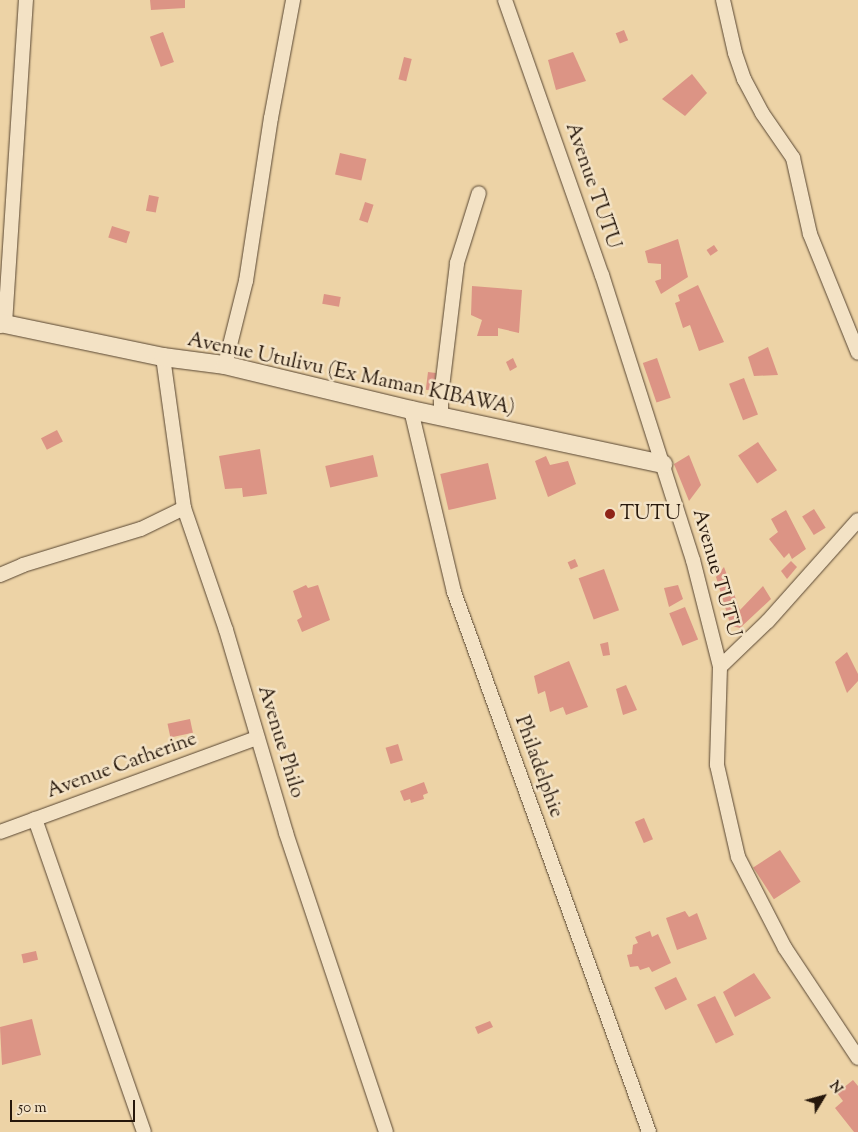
<!DOCTYPE html>
<style>
body{margin:0}
#map{position:relative;width:858px;height:1132px;overflow:hidden;background:#edd3a6;font-family:"Sorts Mill Goudy",serif}
div>[style]{position:absolute}
[style*='--x']{left:calc(var(--x)*1px);top:calc(var(--y)*1px);width:calc(var(--w)*1px);rotate:calc(var(--a)*1deg)}
.building>*{inset:0;background:#dc9485;transform-origin:0 0}
.roads{filter:drop-shadow(0 0 1px #584632) drop-shadow(0 0 1px #584632)}
.minor>*{height:14px;margin:-7px;padding:0 7px;transform-origin:7px;border-radius:7px;background:#f3e2c5}
.tertiary>*{height:18px;margin:-9px;padding:0 9px;transform-origin:9px;border-radius:9px;background:#f3e2c5}
.dots>*{width:14px;height:14px;translate:-50% -50%;box-sizing:border-box;border:2px solid #f3e2c5;border-radius:50%}
span{translate:-50% -50%;white-space:nowrap;text-align:center;line-height:1.15;-webkit-text-stroke:5px #f3e2c5;paint-order:stroke}
.street-label{font-size:20px;color:#26170b}
.poi-label{font-size:20px;color:#26170b}
.left{translate:0 -50%;text-align:left}
.north{position:absolute;left:798px;top:1072px;width:50px;height:50px;-webkit-text-stroke:4px #f3e2c5;paint-order:stroke;rotate:53deg;font-size:14px;font-weight:700;line-height:20px;text-align:center;color:#26170b}
.north::after{content:'';display:block;margin:auto;width:18px;height:22px;background:#26170b;clip-path:polygon(50% 0,100% 100%,50% 72%,0 100%)}
.scale{position:absolute;left:10px;top:1100px;width:125px;height:22px;box-sizing:border-box;border:2px solid #26170b;border-top:0;padding-left:6px;font-size:15px;line-height:18px;white-space:nowrap;color:#26170b;-webkit-text-stroke:4px #f3e2c5;paint-order:stroke}
</style>
<div id="map">
<div class="building">
<div style="clip-path:polygon(150px 0,185px 0,185px 8px,151px 10px)"></div>
<div style="left:624px;top:30px;width:11px;height:9px;rotate:68deg"></div>
<div style="left:163px;top:32px;width:32px;height:14px;rotate:70deg"></div>
<div style="clip-path:polygon(573px 52px,586px 81px,556px 90px,548px 60px)"></div>
<div style="left:404px;top:57px;width:8px;height:23px;rotate:14deg"></div>
<div style="clip-path:polygon(692px 74px,707px 93px,685px 116px,662px 99px)"></div>
<div style="left:340px;top:153px;width:27px;height:22px;rotate:13deg"></div>
<div style="left:149px;top:195px;width:10px;height:16px;rotate:11deg"></div>
<div style="left:365px;top:202px;width:9px;height:19px;rotate:18deg"></div>
<div style="left:112px;top:226px;width:19px;height:12px;rotate:18deg"></div>
<div style="clip-path:polygon(678px 239px,688px 277px,661px 294px,655px 281px,661px 279px,661px 264px,648px 263px,645px 251px)"></div>
<div style="left:714px;top:245px;width:7px;height:9px;rotate:56deg"></div>
<div style="clip-path:polygon(698px 285px,724px 342px,699px 351px,690px 325px,683px 328px,675px 303px,680px 301px,678px 295px)"></div>
<div style="clip-path:polygon(472px 286px,522px 290px,519px 333px,498px 328px,498px 336px,477px 336px,482px 320px,471px 315px)"></div>
<div style="left:324px;top:294px;width:17px;height:10px;rotate:10deg"></div>
<div style="clip-path:polygon(768px 347px,778px 375px,754px 376px,748px 357px)"></div>
<div style="clip-path:polygon(513px 358px,517px 367px,510px 371px,506px 362px)"></div>
<div style="left:657px;top:358px;width:42px;height:15px;rotate:71deg"></div>
<div style="left:428px;top:372px;width:8px;height:18px;rotate:7deg"></div>
<div style="left:744px;top:378px;width:39px;height:16px;rotate:69deg"></div>
<div style="left:57px;top:430px;width:13px;height:18px;rotate:63deg"></div>
<div style="left:758px;top:442px;width:34px;height:24px;rotate:56deg"></div>
<div style="clip-path:polygon(260px 449px,267px 494px,243px 497px,242px 488px,225px 489px,219px 456px)"></div>
<div style="left:373px;top:455px;width:22px;height:49px;rotate:77deg"></div>
<div style="clip-path:polygon(689px 455px,701px 485px,689px 501px,674px 464px)"></div>
<div style="clip-path:polygon(546px 456px,550px 465px,568px 461px,576px 484px,548px 497px,535px 461px)"></div>
<div style="left:488px;top:463px;width:37px;height:49px;rotate:77deg"></div>
<div style="left:814px;top:509px;width:22px;height:14px;rotate:58deg"></div>
<div style="clip-path:polygon(786px 510px,806px 549px,792px 559px,789px 553px,784px 558px,769px 539px,778px 532px,771px 519px)"></div>
<div style="left:575px;top:559px;width:8px;height:8px;rotate:67deg"></div>
<div style="clip-path:polygon(791px 561px,797px 567px,787px 579px,781px 571px)"></div>
<div style="clip-path:polygon(724px 567px,740px 610px,763px 586px,771px 599px,740px 628px,732px 626px,729px 620px,716px 577px)"></div>
<div style="left:604px;top:569px;width:44px;height:27px;rotate:70deg"></div>
<div style="clip-path:polygon(306px 585px,308px 588px,318px 585px,330px 620px,302px 632px,297px 620px,302px 617px,293px 591px)"></div>
<div style="clip-path:polygon(678px 585px,683px 599px,669px 607px,664px 588px)"></div>
<div style="left:685px;top:607px;width:35px;height:17px;rotate:68deg"></div>
<div style="clip-path:polygon(608px 642px,610px 655px,603px 656px,600px 644px)"></div>
<div style="clip-path:polygon(847px 652px,858px 674px,858px 681px,847px 693px,835px 662px)"></div>
<div style="clip-path:polygon(569px 661px,588px 707px,566px 715px,563px 707px,550px 712px,545px 691px,538px 694px,534px 676px)"></div>
<div style="clip-path:polygon(626px 685px,637px 710px,623px 715px,616px 689px)"></div>
<div style="left:190px;top:719px;width:14px;height:23px;rotate:78deg"></div>
<div style="left:398px;top:744px;width:17px;height:13px;rotate:73deg"></div>
<div style="clip-path:polygon(424px 782px,428px 793px,423px 795px,424px 799px,411px 803px,410px 799px,404px 801px,400px 791px)"></div>
<div style="left:644px;top:818px;width:23px;height:10px;rotate:67deg"></div>
<div style="left:780px;top:850px;width:38px;height:32px;rotate:57deg"></div>
<div style="clip-path:polygon(685px 911px,689px 917px,697px 913px,707px 939px,677px 950px,666px 918px)"></div>
<div style="clip-path:polygon(650px 931px,652px 937px,658px 934px,671px 963px,652px 972px,649px 967px,640px 970px,638px 966px,630px 967px,627px 955px,632px 954px,633px 945px,638px 943px,635px 937px)"></div>
<div style="left:36px;top:951px;width:9px;height:15px;rotate:77deg"></div>
<div style="clip-path:polygon(754px 973px,771px 998px,735px 1017px,723px 992px)"></div>
<div style="left:676px;top:977px;width:25px;height:24px;rotate:64deg"></div>
<div style="left:715px;top:996px;width:43px;height:20px;rotate:64deg"></div>
<div style="clip-path:polygon(32px 1019px,41px 1055px,2px 1065px,0 1027px)"></div>
<div style="clip-path:polygon(490px 1021px,493px 1027px,478px 1034px,475px 1027px)"></div>
<div style="clip-path:polygon(853px 1080px,858px 1086px,858px 1132px,854px 1132px,835px 1108px,843px 1101px,837px 1093px)"></div>
</div>
<div class="roads">
<div class="minor">
<div style="--x:505;--y:0;--w:292;--a:70.6"></div>
<div style="--x:602;--y:275;--w:299;--a:72.3"></div>
<div style="--x:693;--y:560;--w:110;--a:75.8"></div>
<div style="--x:720;--y:667;--w:98;--a:91.8"></div>
<div style="--x:717;--y:765;--w:94;--a:77.1"></div>
<div style="--x:738;--y:857;--w:102;--a:62.7"></div>
<div style="--x:785;--y:948;--w:132;--a:56.4"></div>
<div style="--x:723;--y:0;--w:54;--a:77.2"></div>
<div style="--x:735;--y:53;--w:28;--a:71"></div>
<div style="--x:744;--y:79;--w:38;--a:62"></div>
<div style="--x:762;--y:113;--w:55;--a:55.4"></div>
<div style="--x:793;--y:158;--w:78;--a:77.4"></div>
<div style="--x:810;--y:234;--w:128;--a:68"></div>
<div style="--x:0;--y:326;--w:5;--a:-22"></div>
<div style="--x:5;--y:324;--w:325;--a:-86.3"></div>
<div style="--x:163;--y:357;--w:152;--a:82.1"></div>
<div style="--x:184;--y:508;--w:129;--a:71"></div>
<div style="--x:226;--y:630;--w:212;--a:73.5"></div>
<div style="--x:286;--y:833;--w:315;--a:71.5"></div>
<div style="--x:225;--y:365;--w:87;--a:-76"></div>
<div style="--x:246;--y:281;--w:165;--a:-81.3"></div>
<div style="--x:271;--y:118;--w:120;--a:-79.4"></div>
<div style="--x:411;--y:410;--w:187;--a:76.7"></div>
<div style="--x:454;--y:592;--w:574;--a:70.14"></div>
<div style="--x:441;--y:416;--w:20;--a:-90"></div>
<div style="--x:441;--y:396;--w:134;--a:-83.1"></div>
<div style="--x:457;--y:263;--w:73;--a:-72.6"></div>
<div style="--x:0;--y:575;--w:25;--a:-23"></div>
<div style="--x:23;--y:565;--w:123;--a:-17"></div>
<div style="--x:141;--y:529;--w:48;--a:-26"></div>
<div style="--x:720;--y:667;--w:66;--a:-43.8"></div>
<div style="--x:768;--y:621;--w:135;--a:-48.3"></div>
<div style="--x:35;--y:819;--w:331;--a:70.8"></div>
<div style="--x:0;--y:832;--w:274;--a:-20.1"></div>
</div>
<div class="tertiary">
<div style="--x:0;--y:323;--w:167;--a:11.8"></div>
<div style="--x:163;--y:357;--w:63;--a:7.4"></div>
<div style="--x:225;--y:365;--w:191;--a:13.6"></div>
<div style="--x:411;--y:410;--w:258;--a:12.1"></div>
</div>
</div>
<div class="dots">
<div style="left:610px;top:514px;background:#8f2418"></div>
</div>
<div class="street-label">
<span style="left:592px;top:186px;rotate:71deg">Avenue TUTU</span>
<span style="left:351px;top:375px;rotate:12deg">Avenue Utulivu (Ex Maman KIBAWA)</span>
<span style="left:716px;top:573px;rotate:74deg">Avenue TUTU</span>
<span style="left:280px;top:742px;rotate:73deg">Avenue Philo</span>
<span style="left:122px;top:766px;rotate:-20deg">Avenue Catherine</span>
<span style="left:538px;top:767px;rotate:70deg">Philadelphie</span>
</div>
<div class="poi-label">
<span class="left" style="left:620px;top:514px">TUTU</span>
</div>
<div class="north">N</div>
<div class="scale">50 m</div>
</div>
